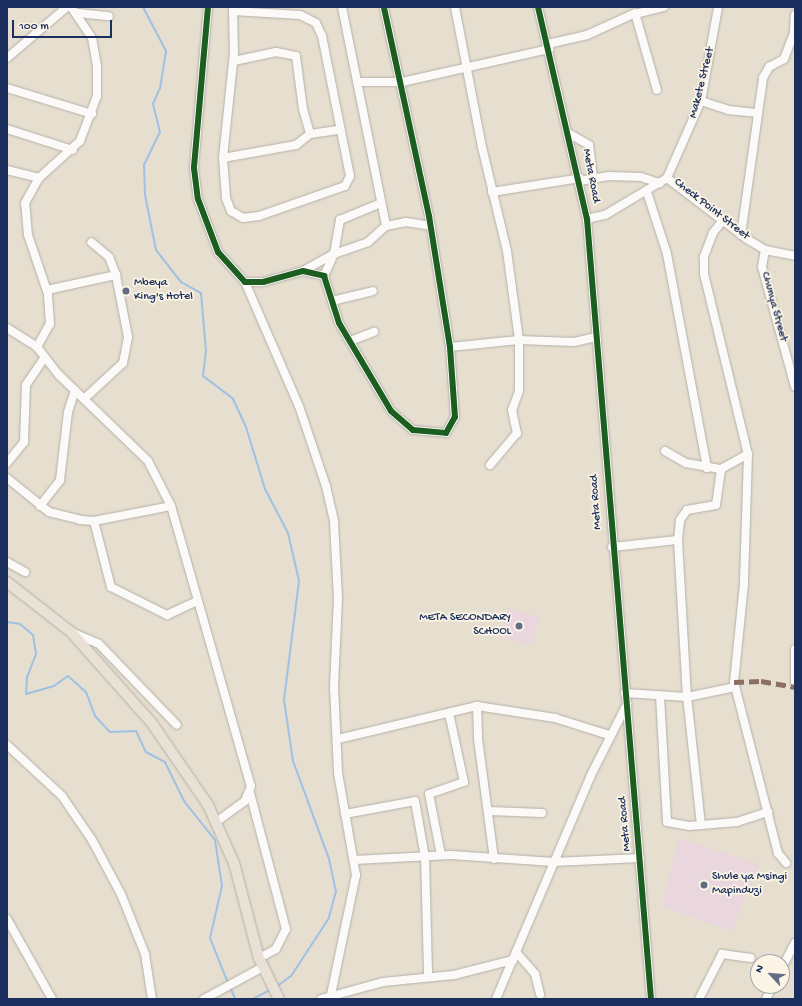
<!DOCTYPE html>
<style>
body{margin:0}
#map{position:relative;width:802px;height:1006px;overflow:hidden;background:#e6dece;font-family:"Gochi Hand",sans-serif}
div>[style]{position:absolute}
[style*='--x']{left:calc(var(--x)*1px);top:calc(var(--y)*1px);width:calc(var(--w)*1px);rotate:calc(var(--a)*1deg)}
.built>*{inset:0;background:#e9d7dd;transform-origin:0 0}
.stream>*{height:2px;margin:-1px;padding:0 1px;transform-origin:1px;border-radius:1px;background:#9ec1e4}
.roads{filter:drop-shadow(0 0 1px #b3b0aa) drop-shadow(0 0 1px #b3b0aa)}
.minor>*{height:8px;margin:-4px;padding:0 4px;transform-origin:4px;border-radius:4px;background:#fbfaf8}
.major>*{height:10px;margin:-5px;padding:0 5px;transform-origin:5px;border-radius:5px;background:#e9e1d5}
.quiet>*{height:5px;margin-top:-2.5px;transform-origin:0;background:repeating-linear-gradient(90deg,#8d6e63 0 10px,transparent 0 15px)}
.cycleway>*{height:6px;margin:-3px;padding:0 3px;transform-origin:3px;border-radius:3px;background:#1b5e20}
.dots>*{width:11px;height:11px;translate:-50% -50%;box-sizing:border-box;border:2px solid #fcf5e5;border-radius:50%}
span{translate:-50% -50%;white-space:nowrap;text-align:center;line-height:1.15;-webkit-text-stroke:3.5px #fcf5e5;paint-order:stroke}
.street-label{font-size:12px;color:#1b2f5e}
.poi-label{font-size:12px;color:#1b2f5e}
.left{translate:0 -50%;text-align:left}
.right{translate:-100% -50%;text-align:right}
.frame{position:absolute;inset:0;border:8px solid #1b2f5e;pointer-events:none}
.north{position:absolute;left:750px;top:954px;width:40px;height:40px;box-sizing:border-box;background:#fcf5e5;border:1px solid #a2a6af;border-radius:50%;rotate:296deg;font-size:11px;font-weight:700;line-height:16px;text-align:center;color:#1b2f5e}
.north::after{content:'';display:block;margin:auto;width:14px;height:18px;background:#626c85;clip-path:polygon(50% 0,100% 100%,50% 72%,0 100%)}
.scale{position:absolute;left:12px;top:20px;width:100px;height:18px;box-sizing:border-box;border:2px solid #1b2f5e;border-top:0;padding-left:5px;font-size:12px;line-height:14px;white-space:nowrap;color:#1b2f5e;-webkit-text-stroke:3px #fcf5e5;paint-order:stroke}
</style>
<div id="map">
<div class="built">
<div style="left:508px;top:608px;width:33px;height:30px;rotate:16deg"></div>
<div style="clip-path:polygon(678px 838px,760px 864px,731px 931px,662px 906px)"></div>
</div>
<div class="stream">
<div style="--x:143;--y:7;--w:50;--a:62.4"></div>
<div style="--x:166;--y:51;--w:37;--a:99"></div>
<div style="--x:160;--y:88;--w:17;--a:114"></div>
<div style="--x:153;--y:104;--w:29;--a:76"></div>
<div style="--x:160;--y:132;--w:37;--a:116"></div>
<div style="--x:144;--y:165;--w:30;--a:88"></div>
<div style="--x:145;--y:195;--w:56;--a:78.7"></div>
<div style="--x:156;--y:250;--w:41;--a:52"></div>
<div style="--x:181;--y:282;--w:23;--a:29"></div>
<div style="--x:201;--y:293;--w:58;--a:85.1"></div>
<div style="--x:206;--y:351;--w:25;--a:97"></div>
<div style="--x:203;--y:376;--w:38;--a:37"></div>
<div style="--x:233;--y:399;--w:31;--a:65"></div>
<div style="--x:246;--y:427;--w:65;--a:73"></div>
<div style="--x:265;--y:489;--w:50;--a:62.4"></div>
<div style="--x:288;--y:533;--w:49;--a:77.1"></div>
<div style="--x:299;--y:581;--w:120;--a:97.2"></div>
<div style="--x:284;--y:700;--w:62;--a:81.6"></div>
<div style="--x:293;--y:761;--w:104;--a:69.8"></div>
<div style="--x:329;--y:859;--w:33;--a:78"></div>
<div style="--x:336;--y:891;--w:28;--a:105"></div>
<div style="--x:329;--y:918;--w:69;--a:123.2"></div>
<div style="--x:291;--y:976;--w:19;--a:144"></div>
<div style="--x:7;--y:622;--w:13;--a:9"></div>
<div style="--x:20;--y:624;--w:17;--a:40"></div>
<div style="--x:33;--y:635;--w:19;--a:81"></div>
<div style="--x:36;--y:654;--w:25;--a:111"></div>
<div style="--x:27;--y:677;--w:17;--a:93"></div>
<div style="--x:26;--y:694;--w:29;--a:-16"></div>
<div style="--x:54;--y:686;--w:17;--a:-36"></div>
<div style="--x:68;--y:676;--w:24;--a:42"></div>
<div style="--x:86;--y:692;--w:26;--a:69"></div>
<div style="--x:95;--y:716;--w:22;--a:47"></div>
<div style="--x:110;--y:732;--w:26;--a:-2"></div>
<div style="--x:136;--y:731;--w:23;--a:65"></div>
<div style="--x:146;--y:752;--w:21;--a:28"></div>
<div style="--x:165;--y:762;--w:43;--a:64"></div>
<div style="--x:184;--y:801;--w:50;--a:51.5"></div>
<div style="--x:215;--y:840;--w:47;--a:81.3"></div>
<div style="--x:222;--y:886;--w:53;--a:103"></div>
<div style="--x:210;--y:938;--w:48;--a:68.2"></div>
<div style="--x:230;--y:987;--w:13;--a:67"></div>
<div style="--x:253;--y:999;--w:19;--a:-28"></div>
</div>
<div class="roads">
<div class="minor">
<div style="--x:208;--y:7;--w:162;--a:95"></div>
<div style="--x:194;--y:168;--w:31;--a:83"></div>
<div style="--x:198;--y:199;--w:57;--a:69.3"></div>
<div style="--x:218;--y:252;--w:40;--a:48"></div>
<div style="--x:245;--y:282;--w:18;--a:0"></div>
<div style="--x:263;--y:282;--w:41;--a:-15.4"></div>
<div style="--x:303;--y:271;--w:22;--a:13"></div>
<div style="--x:324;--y:276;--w:49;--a:72.3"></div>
<div style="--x:339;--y:323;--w:102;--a:59.4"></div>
<div style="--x:391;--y:411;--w:29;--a:41"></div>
<div style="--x:413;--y:430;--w:33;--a:5"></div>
<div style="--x:446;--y:433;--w:18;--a:-61"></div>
<div style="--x:455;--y:417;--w:70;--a:-94.1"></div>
<div style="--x:450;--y:347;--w:133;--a:-99.1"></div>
<div style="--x:429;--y:216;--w:214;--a:-102.2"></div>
<div style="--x:233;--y:7;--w:46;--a:88.8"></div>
<div style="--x:234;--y:53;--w:106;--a:96"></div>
<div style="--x:223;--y:158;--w:40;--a:85.7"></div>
<div style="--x:226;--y:198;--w:14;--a:69"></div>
<div style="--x:231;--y:211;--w:14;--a:30"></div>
<div style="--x:243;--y:218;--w:16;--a:-7"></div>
<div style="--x:259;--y:216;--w:91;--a:-19.2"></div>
<div style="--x:345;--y:186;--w:11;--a:-63"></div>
<div style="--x:350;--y:176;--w:143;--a:-101.3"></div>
<div style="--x:322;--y:36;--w:14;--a:-115"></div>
<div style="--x:316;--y:23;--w:18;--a:-153"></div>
<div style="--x:300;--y:15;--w:67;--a:-176.6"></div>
<div style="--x:342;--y:7;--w:223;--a:78.6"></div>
<div style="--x:455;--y:7;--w:143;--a:79.1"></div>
<div style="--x:482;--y:147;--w:107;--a:76.5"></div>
<div style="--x:507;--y:251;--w:90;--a:82.3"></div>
<div style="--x:519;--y:340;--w:51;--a:90"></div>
<div style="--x:519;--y:391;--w:20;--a:110"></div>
<div style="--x:512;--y:410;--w:24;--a:78"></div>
<div style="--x:517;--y:433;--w:42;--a:130.2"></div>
<div style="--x:538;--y:7;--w:218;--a:77"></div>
<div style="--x:587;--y:219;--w:783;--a:85.31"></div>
<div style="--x:78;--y:13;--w:31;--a:6"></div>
<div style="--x:635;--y:13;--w:80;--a:74.1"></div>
<div style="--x:794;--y:32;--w:17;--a:-87"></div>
<div style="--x:548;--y:44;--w:40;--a:-13"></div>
<div style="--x:587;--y:35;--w:48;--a:-24.4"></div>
<div style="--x:631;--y:15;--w:34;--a:-14"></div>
<div style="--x:7;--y:58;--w:79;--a:-40.4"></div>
<div style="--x:234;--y:61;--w:43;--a:-12.1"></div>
<div style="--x:276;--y:52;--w:20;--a:11"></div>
<div style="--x:296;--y:56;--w:53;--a:82.5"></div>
<div style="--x:303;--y:109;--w:26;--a:74"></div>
<div style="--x:310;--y:134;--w:30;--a:-8"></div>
<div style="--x:357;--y:82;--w:45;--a:0"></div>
<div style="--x:402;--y:82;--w:151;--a:-12.7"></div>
<div style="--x:7;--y:88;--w:89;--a:17"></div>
<div style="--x:701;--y:101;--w:28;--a:18"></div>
<div style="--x:728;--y:110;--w:30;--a:6"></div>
<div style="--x:7;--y:129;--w:69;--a:17.7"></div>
<div style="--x:570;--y:134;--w:22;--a:30"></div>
<div style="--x:589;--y:145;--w:33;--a:83"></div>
<div style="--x:223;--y:158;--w:74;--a:-10.1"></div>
<div style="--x:296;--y:145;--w:18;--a:-38"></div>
<div style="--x:7;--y:170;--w:33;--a:14"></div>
<div style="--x:667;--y:178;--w:84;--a:-66.2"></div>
<div style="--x:701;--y:101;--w:96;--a:-79.7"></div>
<div style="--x:580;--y:181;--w:29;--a:-10"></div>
<div style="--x:609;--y:176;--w:32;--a:2"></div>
<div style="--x:641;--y:177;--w:20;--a:18"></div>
<div style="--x:492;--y:192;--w:89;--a:-9"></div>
<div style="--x:647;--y:192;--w:65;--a:72.1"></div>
<div style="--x:667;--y:254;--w:218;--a:79.4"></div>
<div style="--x:587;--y:219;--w:18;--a:-13"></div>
<div style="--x:605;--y:215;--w:72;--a:-30.8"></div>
<div style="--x:667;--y:178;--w:101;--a:37.3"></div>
<div style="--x:747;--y:239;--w:21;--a:31"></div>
<div style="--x:765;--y:250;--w:31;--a:11"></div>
<div style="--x:723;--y:220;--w:16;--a:128"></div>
<div style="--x:713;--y:233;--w:26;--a:111"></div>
<div style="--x:704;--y:257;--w:17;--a:90"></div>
<div style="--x:704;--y:274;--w:185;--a:76.3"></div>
<div style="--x:748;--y:454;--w:130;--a:91.8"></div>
<div style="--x:744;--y:584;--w:99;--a:95.8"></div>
<div style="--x:734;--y:682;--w:177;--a:75.6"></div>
<div style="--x:778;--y:853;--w:13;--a:51"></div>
<div style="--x:741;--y:235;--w:159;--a:-82"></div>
<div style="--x:763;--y:78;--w:13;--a:-61"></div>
<div style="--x:769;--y:67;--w:17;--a:-28"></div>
<div style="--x:784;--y:59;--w:30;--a:-69"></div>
<div style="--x:765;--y:250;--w:17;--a:100"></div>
<div style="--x:762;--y:267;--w:124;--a:74.6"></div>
<div style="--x:303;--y:271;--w:35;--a:-29"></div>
<div style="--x:334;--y:254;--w:35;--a:-80"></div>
<div style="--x:340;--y:220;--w:44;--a:-22.5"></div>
<div style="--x:324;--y:276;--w:24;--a:-66"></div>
<div style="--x:334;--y:254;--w:36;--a:-19"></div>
<div style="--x:368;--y:242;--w:24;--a:-42"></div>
<div style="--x:386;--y:226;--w:20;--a:-11"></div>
<div style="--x:406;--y:222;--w:25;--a:9"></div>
<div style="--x:245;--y:282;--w:135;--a:66.5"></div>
<div style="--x:299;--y:406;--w:84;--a:71.4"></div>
<div style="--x:326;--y:486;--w:37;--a:77"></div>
<div style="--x:334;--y:522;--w:76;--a:87"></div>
<div style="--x:338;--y:598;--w:89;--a:92.6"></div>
<div style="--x:334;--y:687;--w:86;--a:87.3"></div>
<div style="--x:338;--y:773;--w:104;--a:80"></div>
<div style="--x:356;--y:875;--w:123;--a:101.8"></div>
<div style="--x:47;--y:290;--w:71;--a:-12.3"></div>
<div style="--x:332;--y:301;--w:42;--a:-13.7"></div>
<div style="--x:7;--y:328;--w:36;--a:32"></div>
<div style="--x:37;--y:347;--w:36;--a:52"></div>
<div style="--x:59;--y:375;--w:124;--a:44"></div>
<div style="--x:148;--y:461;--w:51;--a:62.9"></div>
<div style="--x:171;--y:506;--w:291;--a:74.1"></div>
<div style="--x:251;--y:786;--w:16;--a:112"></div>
<div style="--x:245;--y:801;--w:34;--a:144"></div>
<div style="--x:350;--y:341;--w:26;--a:-21"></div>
<div style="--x:37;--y:347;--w:26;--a:-61"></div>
<div style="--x:50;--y:324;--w:30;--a:-94"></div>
<div style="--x:48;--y:294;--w:62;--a:-108.7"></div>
<div style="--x:28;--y:235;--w:32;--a:-95"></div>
<div style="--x:25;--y:203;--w:29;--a:-61"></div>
<div style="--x:39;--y:178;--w:55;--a:-42.1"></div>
<div style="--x:80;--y:141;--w:48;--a:-69.3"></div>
<div style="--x:97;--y:96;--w:30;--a:-90"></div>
<div style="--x:97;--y:66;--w:28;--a:-100"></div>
<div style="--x:92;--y:38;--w:37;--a:-124"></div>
<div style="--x:450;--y:347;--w:69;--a:-5.8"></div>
<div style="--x:519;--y:340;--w:55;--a:2.1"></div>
<div style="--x:574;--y:342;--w:22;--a:-13"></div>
<div style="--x:84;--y:399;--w:53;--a:-42.7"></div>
<div style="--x:123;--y:363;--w:26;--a:-79"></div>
<div style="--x:128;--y:337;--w:63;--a:-101"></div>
<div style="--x:116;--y:275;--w:19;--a:-111"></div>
<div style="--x:109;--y:257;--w:23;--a:-140"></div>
<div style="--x:665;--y:451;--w:24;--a:30"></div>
<div style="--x:686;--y:463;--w:36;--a:10"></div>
<div style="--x:7;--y:463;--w:27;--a:-51"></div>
<div style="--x:24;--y:442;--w:57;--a:-88"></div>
<div style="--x:26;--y:385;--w:32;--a:-56"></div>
<div style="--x:7;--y:478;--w:54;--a:39"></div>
<div style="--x:49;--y:512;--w:32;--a:14"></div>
<div style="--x:80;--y:520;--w:14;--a:4"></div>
<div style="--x:94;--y:521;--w:78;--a:-11"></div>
<div style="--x:40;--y:506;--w:33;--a:-52"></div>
<div style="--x:60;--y:480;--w:68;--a:-83.3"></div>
<div style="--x:68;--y:412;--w:22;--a:-72"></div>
<div style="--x:94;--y:521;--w:68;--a:75.6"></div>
<div style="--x:111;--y:587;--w:63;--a:26.6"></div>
<div style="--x:167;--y:615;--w:33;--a:-25"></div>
<div style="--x:612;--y:547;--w:66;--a:-6.1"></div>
<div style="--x:7;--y:562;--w:21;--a:29"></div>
<div style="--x:71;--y:632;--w:30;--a:23"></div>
<div style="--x:99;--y:644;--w:112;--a:46.1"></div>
<div style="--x:795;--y:649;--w:34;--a:90"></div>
<div style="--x:625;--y:693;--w:62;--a:3.7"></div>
<div style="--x:687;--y:697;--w:49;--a:-11.8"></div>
<div style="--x:660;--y:696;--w:126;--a:86.8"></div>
<div style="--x:667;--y:822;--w:22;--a:10"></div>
<div style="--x:689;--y:826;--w:48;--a:-4.8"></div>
<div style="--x:737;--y:822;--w:33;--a:-18"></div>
<div style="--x:477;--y:706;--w:33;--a:88"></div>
<div style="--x:478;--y:739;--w:121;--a:82.4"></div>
<div style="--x:338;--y:739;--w:143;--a:-13.4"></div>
<div style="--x:477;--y:706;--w:79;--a:8.7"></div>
<div style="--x:555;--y:718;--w:57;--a:17.5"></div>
<div style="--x:7;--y:745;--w:75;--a:42.8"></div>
<div style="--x:62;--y:796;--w:53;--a:55.7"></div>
<div style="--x:92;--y:840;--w:61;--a:61.8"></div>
<div style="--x:121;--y:894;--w:65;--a:68.2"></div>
<div style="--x:145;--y:954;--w:46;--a:81.2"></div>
<div style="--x:250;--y:793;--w:141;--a:75.2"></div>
<div style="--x:286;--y:929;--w:22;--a:117"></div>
<div style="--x:276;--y:949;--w:19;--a:152"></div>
<div style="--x:489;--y:811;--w:53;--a:2.2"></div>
<div style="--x:345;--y:814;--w:71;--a:-10.5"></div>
<div style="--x:415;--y:801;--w:57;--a:79.9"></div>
<div style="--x:425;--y:857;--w:118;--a:88.5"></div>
<div style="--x:701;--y:825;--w:129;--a:-96.2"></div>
<div style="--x:687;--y:697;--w:157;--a:-93.3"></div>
<div style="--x:678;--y:540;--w:20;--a:-84"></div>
<div style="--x:680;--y:520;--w:12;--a:-55"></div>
<div style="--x:687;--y:510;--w:29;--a:-10"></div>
<div style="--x:716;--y:505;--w:36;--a:-82"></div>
<div style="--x:721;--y:469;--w:31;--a:-29"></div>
<div style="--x:441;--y:855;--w:62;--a:-101.1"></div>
<div style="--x:429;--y:794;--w:37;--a:-19"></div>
<div style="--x:464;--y:782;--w:71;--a:-102.3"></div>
<div style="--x:354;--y:860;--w:97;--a:-3"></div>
<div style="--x:451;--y:855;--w:103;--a:3.9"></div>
<div style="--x:554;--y:862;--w:86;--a:-2.7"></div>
<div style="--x:7;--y:919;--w:92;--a:60.6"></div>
<div style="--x:516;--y:952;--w:29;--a:49"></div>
<div style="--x:535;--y:974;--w:21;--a:76"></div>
<div style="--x:782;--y:968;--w:28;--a:-63"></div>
<div style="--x:204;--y:999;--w:67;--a:-28.5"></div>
<div style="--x:321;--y:999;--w:64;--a:-15.3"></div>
<div style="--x:383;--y:982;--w:71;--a:-5.6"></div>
<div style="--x:454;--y:975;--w:61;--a:-14.3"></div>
<div style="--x:496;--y:999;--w:243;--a:-67"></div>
<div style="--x:591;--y:775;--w:80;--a:-63.1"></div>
<div style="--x:699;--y:999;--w:51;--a:-62.9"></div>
<div style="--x:722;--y:954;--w:29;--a:8"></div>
<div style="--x:766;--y:999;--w:15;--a:-62"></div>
</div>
<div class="major">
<div style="--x:7;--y:582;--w:81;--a:38"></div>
<div style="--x:71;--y:632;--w:120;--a:48.4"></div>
<div style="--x:151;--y:722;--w:101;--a:55.5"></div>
<div style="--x:208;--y:805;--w:64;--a:65.9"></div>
<div style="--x:234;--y:863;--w:98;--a:75.3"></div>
<div style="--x:259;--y:958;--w:46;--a:64"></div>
</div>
</div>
<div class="quiet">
<div style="--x:734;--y:682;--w:27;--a:-2"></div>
<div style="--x:761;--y:681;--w:35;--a:10"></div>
</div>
<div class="cycleway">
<div style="--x:208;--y:7;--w:162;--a:95"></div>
<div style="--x:194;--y:168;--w:31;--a:83"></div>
<div style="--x:198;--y:199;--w:57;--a:69.3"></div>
<div style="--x:218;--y:252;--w:40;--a:48"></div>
<div style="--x:245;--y:282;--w:18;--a:0"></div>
<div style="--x:263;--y:282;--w:41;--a:-15.4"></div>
<div style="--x:303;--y:271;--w:22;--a:13"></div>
<div style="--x:324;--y:276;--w:49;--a:72.3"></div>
<div style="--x:339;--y:323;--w:102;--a:59.4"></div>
<div style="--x:391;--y:411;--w:29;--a:41"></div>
<div style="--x:413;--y:430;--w:33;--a:5"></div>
<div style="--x:446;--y:433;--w:18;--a:-61"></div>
<div style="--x:455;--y:417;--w:70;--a:-94.1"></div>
<div style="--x:450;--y:347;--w:133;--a:-99.1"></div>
<div style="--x:429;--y:216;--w:214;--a:-102.2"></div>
<div style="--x:538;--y:7;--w:218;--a:77"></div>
<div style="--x:587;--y:219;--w:783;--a:85.31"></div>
</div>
<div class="dots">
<div style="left:126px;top:291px;background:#626c85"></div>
<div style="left:519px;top:626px;background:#626c85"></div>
<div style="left:704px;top:885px;background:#626c85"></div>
</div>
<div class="street-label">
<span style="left:703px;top:83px;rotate:-76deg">Makete Street</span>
<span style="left:590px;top:176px;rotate:79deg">Meta Road</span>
<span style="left:711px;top:210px;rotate:38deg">Check Point Street</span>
<span style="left:773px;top:307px;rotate:75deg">Chunya Street</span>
<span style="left:597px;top:502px;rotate:-94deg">Meta Road</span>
<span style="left:626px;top:824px;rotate:-95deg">Meta Road</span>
</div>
<div class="poi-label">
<span class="left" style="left:134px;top:291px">Mbeya<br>King's Hotel</span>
<span class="right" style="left:511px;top:626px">META SECONDARY<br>SCHOOL</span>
<span class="left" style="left:712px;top:885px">Shule ya Msingi<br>Mapinduzi</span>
</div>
<div class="frame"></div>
<div class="north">N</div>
<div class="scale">100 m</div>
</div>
